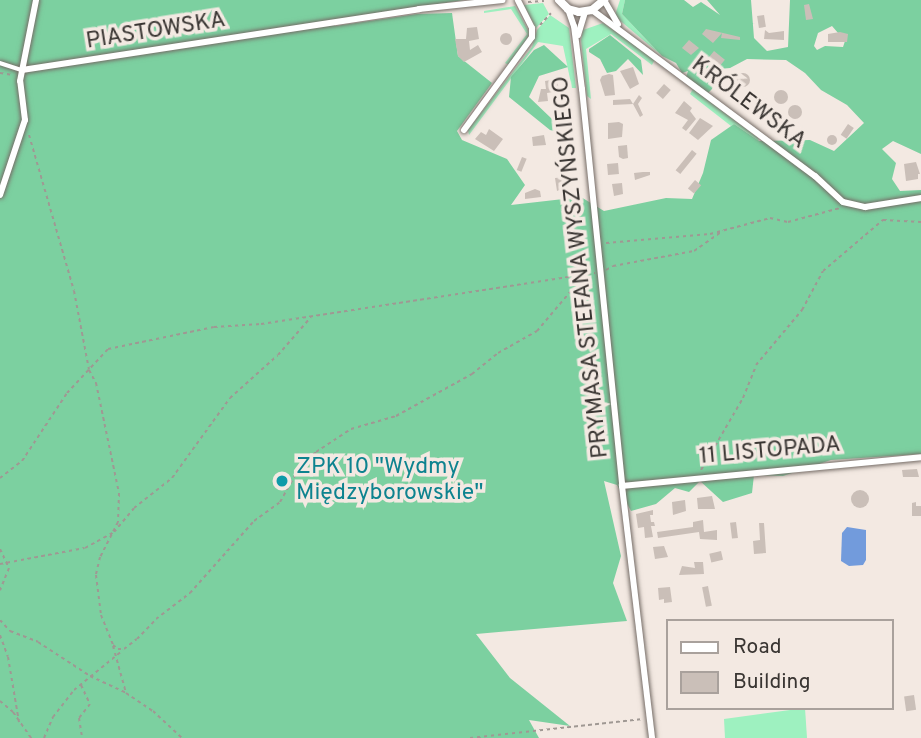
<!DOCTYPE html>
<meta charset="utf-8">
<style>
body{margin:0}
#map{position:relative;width:921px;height:738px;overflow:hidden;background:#f3e9e2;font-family:Overpass,sans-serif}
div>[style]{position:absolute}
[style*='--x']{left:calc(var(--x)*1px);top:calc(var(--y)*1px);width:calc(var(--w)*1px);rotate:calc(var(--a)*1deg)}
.green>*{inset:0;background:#9ef1c0}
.forest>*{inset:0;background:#7cd0a0}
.water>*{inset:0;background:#729bdc}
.building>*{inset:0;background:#cabfb8;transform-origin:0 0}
.round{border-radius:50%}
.path>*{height:2px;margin-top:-1px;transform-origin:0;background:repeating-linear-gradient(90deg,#9f9893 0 3.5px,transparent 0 7px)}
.roads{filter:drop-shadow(0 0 2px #766d67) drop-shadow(0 0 2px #766d67)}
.service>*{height:3.5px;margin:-1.75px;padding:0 1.75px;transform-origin:1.75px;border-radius:1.75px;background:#fff}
.minor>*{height:6px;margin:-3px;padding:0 3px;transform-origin:3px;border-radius:3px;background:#fff}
.tertiary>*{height:8px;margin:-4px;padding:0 4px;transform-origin:4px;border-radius:4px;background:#fff}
.dots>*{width:19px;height:19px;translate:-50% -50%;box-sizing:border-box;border:4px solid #f3e9e2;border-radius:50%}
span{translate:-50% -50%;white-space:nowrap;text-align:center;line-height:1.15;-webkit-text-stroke:7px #f3e9e2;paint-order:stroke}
.street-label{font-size:23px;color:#393532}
.culture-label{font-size:23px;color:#0d838f}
.left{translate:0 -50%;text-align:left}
.legend{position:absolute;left:666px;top:619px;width:228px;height:91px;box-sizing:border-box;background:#f3e9e2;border:2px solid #a9a19c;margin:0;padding:9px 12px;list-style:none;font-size:21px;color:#393532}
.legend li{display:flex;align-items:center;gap:14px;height:35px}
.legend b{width:35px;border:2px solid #a9a19c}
</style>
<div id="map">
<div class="green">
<div style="clip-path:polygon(620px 0,625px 0,622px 14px,662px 56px,617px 18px,615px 15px)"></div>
<div style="clip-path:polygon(543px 3px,549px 14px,536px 28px,524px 5px)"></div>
<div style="clip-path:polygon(515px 6px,529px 32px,528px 38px,509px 65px,505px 63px,527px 34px,511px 9px,484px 13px,484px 11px)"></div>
<div style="clip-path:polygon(550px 15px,569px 28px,576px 88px,572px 88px,563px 46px,538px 42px,469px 135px,468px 130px,532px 47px,537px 30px)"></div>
<div style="clip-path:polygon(603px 23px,655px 59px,652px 65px,611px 34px,586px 49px,591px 99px,587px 96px,581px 40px,583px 30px)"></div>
<div style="clip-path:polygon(693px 89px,758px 138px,759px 141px,734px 124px,731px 126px,690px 94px)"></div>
<div style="clip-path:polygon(805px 708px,807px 738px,725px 738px,724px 719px)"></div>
</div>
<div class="forest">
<div style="clip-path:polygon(evenodd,0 0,464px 0,336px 20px,335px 26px,417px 14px,452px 13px,458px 56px,492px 83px,457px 131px,462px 140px,507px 159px,525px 185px,511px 205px,581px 197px,604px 211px,666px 198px,692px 199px,703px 173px,711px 140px,734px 124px,759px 141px,810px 140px,834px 151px,864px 123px,847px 105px,821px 90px,805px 73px,786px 60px,747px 59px,730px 68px,719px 69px,712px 89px,707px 94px,686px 77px,688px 71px,682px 73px,676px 63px,662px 56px,622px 14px,625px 0,684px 0,693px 7px,701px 2px,720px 15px,707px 0,751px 0,754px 38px,767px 51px,788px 47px,790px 0,921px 0,921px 154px,893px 141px,882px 149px,896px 163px,892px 179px,900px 191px,921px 190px,921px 454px,831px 460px,783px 476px,754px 475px,752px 493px,723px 502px,700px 481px,689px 492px,675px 488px,656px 504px,631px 511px,617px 485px,604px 481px,621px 556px,613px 583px,627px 621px,476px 634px,510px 678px,570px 726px,529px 720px,539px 738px,0 738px,0 0,832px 26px,845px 41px,843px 47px,825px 46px,817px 50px,814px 46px,818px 33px,832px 26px)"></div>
<div style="clip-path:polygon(610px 35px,641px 60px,643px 75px,628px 59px,616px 71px,607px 73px,600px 59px,589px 52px,589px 49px)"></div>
<div style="clip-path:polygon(544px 45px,568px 67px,539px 76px,529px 97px,552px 119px,558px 132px,550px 130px,509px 97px,511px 77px,534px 50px)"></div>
</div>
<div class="water">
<div style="clip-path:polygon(847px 527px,866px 530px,866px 560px,863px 565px,849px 566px,841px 561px,842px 533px)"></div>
</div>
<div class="building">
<div style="clip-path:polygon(809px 4px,813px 19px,806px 20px,804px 5px)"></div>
<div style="left:764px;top:15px;width:12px;height:7px;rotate:81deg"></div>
<div style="clip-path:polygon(477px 27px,479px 39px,469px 41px,470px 50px,478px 45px,482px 52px,464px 62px,458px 56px,455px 39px,466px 39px,467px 28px)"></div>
<div style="clip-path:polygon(706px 29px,740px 37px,740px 40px,721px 38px,722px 33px,713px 43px,702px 34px)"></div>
<div style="clip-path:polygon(765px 30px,769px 33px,784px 31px,784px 40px,764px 39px)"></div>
<div style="clip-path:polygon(840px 32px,848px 34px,847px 42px,828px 42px,828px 34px)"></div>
<div class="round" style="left:500px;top:33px;width:12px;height:12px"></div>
<div style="clip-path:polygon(689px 40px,699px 48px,691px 55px,682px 48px)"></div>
<div style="left:714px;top:51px;width:14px;height:11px;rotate:39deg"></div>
<div style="clip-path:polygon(633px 67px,639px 84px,630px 89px,620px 71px)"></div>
<div class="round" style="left:736px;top:73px;width:14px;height:14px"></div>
<div style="clip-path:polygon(609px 74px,613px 75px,615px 95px,605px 96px,600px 80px,602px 76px)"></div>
<div style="clip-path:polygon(557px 79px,559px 91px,547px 93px,548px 101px,538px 102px,541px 89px,546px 89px,545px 81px)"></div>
<div style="left:664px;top:84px;width:9px;height:12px;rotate:41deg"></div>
<div class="round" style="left:774px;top:90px;width:14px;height:14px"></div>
<div style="clip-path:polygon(639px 95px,642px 98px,638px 104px,643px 115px,640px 117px,633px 104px)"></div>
<div style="clip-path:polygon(630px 99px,633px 104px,613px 105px,613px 100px)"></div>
<div style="clip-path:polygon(684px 101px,692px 108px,690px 111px,696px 119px,686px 131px,682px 128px,688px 120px,675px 113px)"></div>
<div class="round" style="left:788px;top:105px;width:14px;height:14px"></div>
<div style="clip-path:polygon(700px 118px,713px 126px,698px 140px,689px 133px)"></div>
<div style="clip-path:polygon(619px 122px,623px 124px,622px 137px,608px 139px,608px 123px)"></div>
<div style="left:848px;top:124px;width:7px;height:13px;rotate:34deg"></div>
<div style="clip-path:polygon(489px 129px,503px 139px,494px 151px,475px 139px,481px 132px,486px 135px)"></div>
<div style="clip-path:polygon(544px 135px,546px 145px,533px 146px,532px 137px)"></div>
<div class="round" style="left:827px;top:135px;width:10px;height:10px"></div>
<div style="clip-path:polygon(627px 145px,628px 158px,623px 159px,619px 157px,618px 146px)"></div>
<div style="left:692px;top:150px;width:6px;height:26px;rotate:39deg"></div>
<div style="left:522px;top:157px;width:5px;height:14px;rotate:22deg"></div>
<div style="clip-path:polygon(916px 162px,920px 174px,918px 174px,918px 179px,906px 181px,904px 164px)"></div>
<div style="left:618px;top:163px;width:11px;height:11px;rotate:85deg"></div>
<div style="clip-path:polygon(643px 172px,650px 172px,650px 175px,635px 180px,634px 173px)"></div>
<div style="clip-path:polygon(565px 177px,566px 187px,557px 191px,555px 178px)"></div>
<div style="left:695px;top:180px;width:8px;height:11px;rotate:40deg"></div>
<div style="clip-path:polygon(622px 183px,623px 194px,614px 196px,612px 184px)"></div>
<div style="clip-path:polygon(535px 189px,540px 191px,541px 197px,525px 199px,525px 193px)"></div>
<div style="clip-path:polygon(917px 469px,919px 477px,903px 477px,902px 470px)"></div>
<div class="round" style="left:851px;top:490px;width:18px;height:18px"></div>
<div style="clip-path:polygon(712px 496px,715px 509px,698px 509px,697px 498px)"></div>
<div style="clip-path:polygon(685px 500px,686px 511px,673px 515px,672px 502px)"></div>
<div style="clip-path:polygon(916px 502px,916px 506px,921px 506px,921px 516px,912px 516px,912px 503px)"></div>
<div style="clip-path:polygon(653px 510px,653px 515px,650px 515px,651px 522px,654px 522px,655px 526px,651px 526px,653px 537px,645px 538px,644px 527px,638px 528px,636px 514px)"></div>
<div style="clip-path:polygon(703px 520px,704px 532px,717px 530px,717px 540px,700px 539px,699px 532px,658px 538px,657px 532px,693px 527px,693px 522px)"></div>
<div style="left:736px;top:522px;width:16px;height:6px;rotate:83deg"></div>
<div style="clip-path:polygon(759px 523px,764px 523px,766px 553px,754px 554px,753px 541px,760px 540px)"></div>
<div style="clip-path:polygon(664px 546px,668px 557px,655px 559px,653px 547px)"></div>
<div style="left:721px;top:551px;width:9px;height:12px;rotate:77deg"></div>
<div style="clip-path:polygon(694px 562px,703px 562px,704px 574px,679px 575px,682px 566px,695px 568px)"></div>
<div style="left:708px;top:586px;width:20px;height:6px;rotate:79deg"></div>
<div style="clip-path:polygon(670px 587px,672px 602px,664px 603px,664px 599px,659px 600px,658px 588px)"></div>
<div style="left:914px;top:695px;width:15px;height:10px;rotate:82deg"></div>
</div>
<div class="path">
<div style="--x:528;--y:2;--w:16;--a:-4"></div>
<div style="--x:540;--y:25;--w:16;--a:-47"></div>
<div style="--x:0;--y:73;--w:13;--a:9"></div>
<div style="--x:29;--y:135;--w:162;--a:73.9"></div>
<div style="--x:74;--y:291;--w:80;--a:79.2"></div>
<div style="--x:89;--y:370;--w:15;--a:62"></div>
<div style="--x:96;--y:383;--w:112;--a:78.2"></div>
<div style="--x:119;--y:493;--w:29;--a:92"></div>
<div style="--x:118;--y:522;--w:39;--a:117"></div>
<div style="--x:100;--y:557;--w:18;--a:103"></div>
<div style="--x:96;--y:575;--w:40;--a:82.9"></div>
<div style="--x:101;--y:615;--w:32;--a:68"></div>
<div style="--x:113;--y:645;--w:6;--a:39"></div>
<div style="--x:118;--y:649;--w:6;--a:0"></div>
<div style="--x:124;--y:649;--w:16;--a:-38"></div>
<div style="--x:137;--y:639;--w:28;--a:-46"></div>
<div style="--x:156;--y:619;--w:43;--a:-37.4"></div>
<div style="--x:190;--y:593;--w:96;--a:-48.4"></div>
<div style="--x:254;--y:521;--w:32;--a:-36"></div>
<div style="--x:280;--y:502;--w:45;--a:-60.6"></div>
<div style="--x:302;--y:463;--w:18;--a:-38"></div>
<div style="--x:316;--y:452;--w:42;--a:-33.3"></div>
<div style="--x:351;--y:429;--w:47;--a:-16.1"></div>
<div style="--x:396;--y:416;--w:87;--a:-28.9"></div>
<div style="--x:472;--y:374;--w:33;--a:-39"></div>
<div style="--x:498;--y:353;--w:45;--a:-29.4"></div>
<div style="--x:537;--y:331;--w:51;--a:-49.8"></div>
<div style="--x:570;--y:292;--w:11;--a:-27"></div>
<div style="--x:580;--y:287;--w:15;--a:-62"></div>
<div style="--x:587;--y:274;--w:8;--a:-7"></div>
<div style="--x:606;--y:243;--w:104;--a:-4.9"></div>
<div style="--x:710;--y:234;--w:62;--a:-14.9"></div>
<div style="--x:770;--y:218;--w:18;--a:13"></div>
<div style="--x:788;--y:222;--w:54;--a:-15.1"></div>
<div style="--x:606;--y:270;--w:8;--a:-30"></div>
<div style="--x:613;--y:266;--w:82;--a:-10.5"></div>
<div style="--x:694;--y:251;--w:35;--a:-35"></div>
<div style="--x:701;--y:470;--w:83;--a:-59.7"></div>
<div style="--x:743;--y:398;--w:35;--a:-68"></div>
<div style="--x:756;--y:365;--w:72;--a:-50.1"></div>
<div style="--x:802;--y:310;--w:44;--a:-61.7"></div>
<div style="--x:823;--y:271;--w:79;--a:-40.4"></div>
<div style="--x:883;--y:220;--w:38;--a:3"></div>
<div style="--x:0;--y:478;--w:28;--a:-38"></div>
<div style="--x:22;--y:461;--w:82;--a:-56.5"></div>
<div style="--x:67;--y:393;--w:60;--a:-47"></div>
<div style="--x:108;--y:349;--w:108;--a:-11.7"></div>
<div style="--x:214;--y:327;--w:47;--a:-3.7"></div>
<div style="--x:261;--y:324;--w:329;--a:-8.7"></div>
<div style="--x:0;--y:549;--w:21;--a:65"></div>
<div style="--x:9;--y:568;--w:24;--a:112"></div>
<div style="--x:0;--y:564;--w:86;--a:-10.7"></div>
<div style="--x:85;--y:548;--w:33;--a:-29"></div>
<div style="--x:114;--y:532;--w:31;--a:-50"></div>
<div style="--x:134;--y:508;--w:48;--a:-38.3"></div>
<div style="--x:172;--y:478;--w:99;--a:-54.1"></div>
<div style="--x:230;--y:398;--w:64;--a:-41.9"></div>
<div style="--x:278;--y:355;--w:50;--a:-49"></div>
<div style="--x:0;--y:620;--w:15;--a:48"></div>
<div style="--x:10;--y:631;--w:30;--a:21"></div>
<div style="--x:38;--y:642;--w:62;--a:33.2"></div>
<div style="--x:90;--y:676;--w:40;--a:25"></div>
<div style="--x:0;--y:635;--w:23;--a:70"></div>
<div style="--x:8;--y:657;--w:66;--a:80.4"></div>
<div style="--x:113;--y:646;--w:49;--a:74.5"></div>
<div style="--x:126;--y:693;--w:32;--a:34"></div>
<div style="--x:153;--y:711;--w:40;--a:43"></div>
<div style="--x:81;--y:685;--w:21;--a:65"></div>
<div style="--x:90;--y:704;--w:18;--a:128"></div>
<div style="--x:79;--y:718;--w:20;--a:81"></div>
<div style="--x:0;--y:701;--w:17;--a:40"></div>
<div style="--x:13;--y:712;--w:32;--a:55"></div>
<div style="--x:44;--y:738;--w:23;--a:-67"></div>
<div style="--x:53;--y:717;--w:34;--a:-52"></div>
<div style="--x:74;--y:690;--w:63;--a:-39.2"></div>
<div style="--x:470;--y:738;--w:174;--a:-6.3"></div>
</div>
<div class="roads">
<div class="service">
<div style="--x:0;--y:63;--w:23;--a:18"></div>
</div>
<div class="minor">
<div style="--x:604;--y:0;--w:28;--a:60"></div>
<div style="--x:568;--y:9;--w:18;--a:71"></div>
<div style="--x:574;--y:26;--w:64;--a:82.8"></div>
<div style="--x:582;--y:89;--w:399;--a:84.2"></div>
<div style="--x:622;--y:486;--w:254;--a:83.2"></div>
<div style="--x:592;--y:10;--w:278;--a:36.7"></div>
<div style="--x:815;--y:176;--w:38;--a:43"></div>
<div style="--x:843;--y:202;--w:23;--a:13"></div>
<div style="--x:865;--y:207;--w:57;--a:-9.1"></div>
<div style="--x:578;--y:35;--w:24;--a:-73"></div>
<div style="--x:22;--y:70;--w:402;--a:-8.7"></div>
<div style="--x:419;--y:9;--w:84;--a:-6.1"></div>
<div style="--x:464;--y:130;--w:115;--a:-53.8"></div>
<div style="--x:532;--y:37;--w:9;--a:-90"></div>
<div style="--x:532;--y:28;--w:31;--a:-117"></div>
<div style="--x:0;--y:195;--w:79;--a:-71.6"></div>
<div style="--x:25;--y:120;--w:39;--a:-97"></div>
<div style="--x:20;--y:81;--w:83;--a:-78.8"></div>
<div style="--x:622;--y:486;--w:300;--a:-5.5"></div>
</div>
<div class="tertiary">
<div style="--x:559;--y:0;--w:13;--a:45"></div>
<div style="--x:568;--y:9;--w:11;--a:15"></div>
<div style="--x:579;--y:12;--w:13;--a:-9"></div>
<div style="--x:592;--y:10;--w:16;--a:-40"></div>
</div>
</div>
<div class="dots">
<div style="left:282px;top:481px;background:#0f9aa8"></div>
</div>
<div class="street-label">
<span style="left:156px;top:32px;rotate:-9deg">PIASTOWSKA</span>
<span style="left:748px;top:104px;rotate:37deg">KRÓLEWSKA</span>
<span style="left:582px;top:267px;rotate:-96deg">PRYMASA STEFANA WYSZYŃSKIEGO</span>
<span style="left:770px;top:452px;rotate:-5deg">11 LISTOPADA</span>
</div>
<div class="culture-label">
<span class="left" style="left:296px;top:481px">ZPK 10 "Wydmy<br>Międzyborowskie"</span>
</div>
<ul class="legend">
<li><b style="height:9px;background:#fff"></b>Road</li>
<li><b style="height:19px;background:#cabfb8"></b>Building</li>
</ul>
</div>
